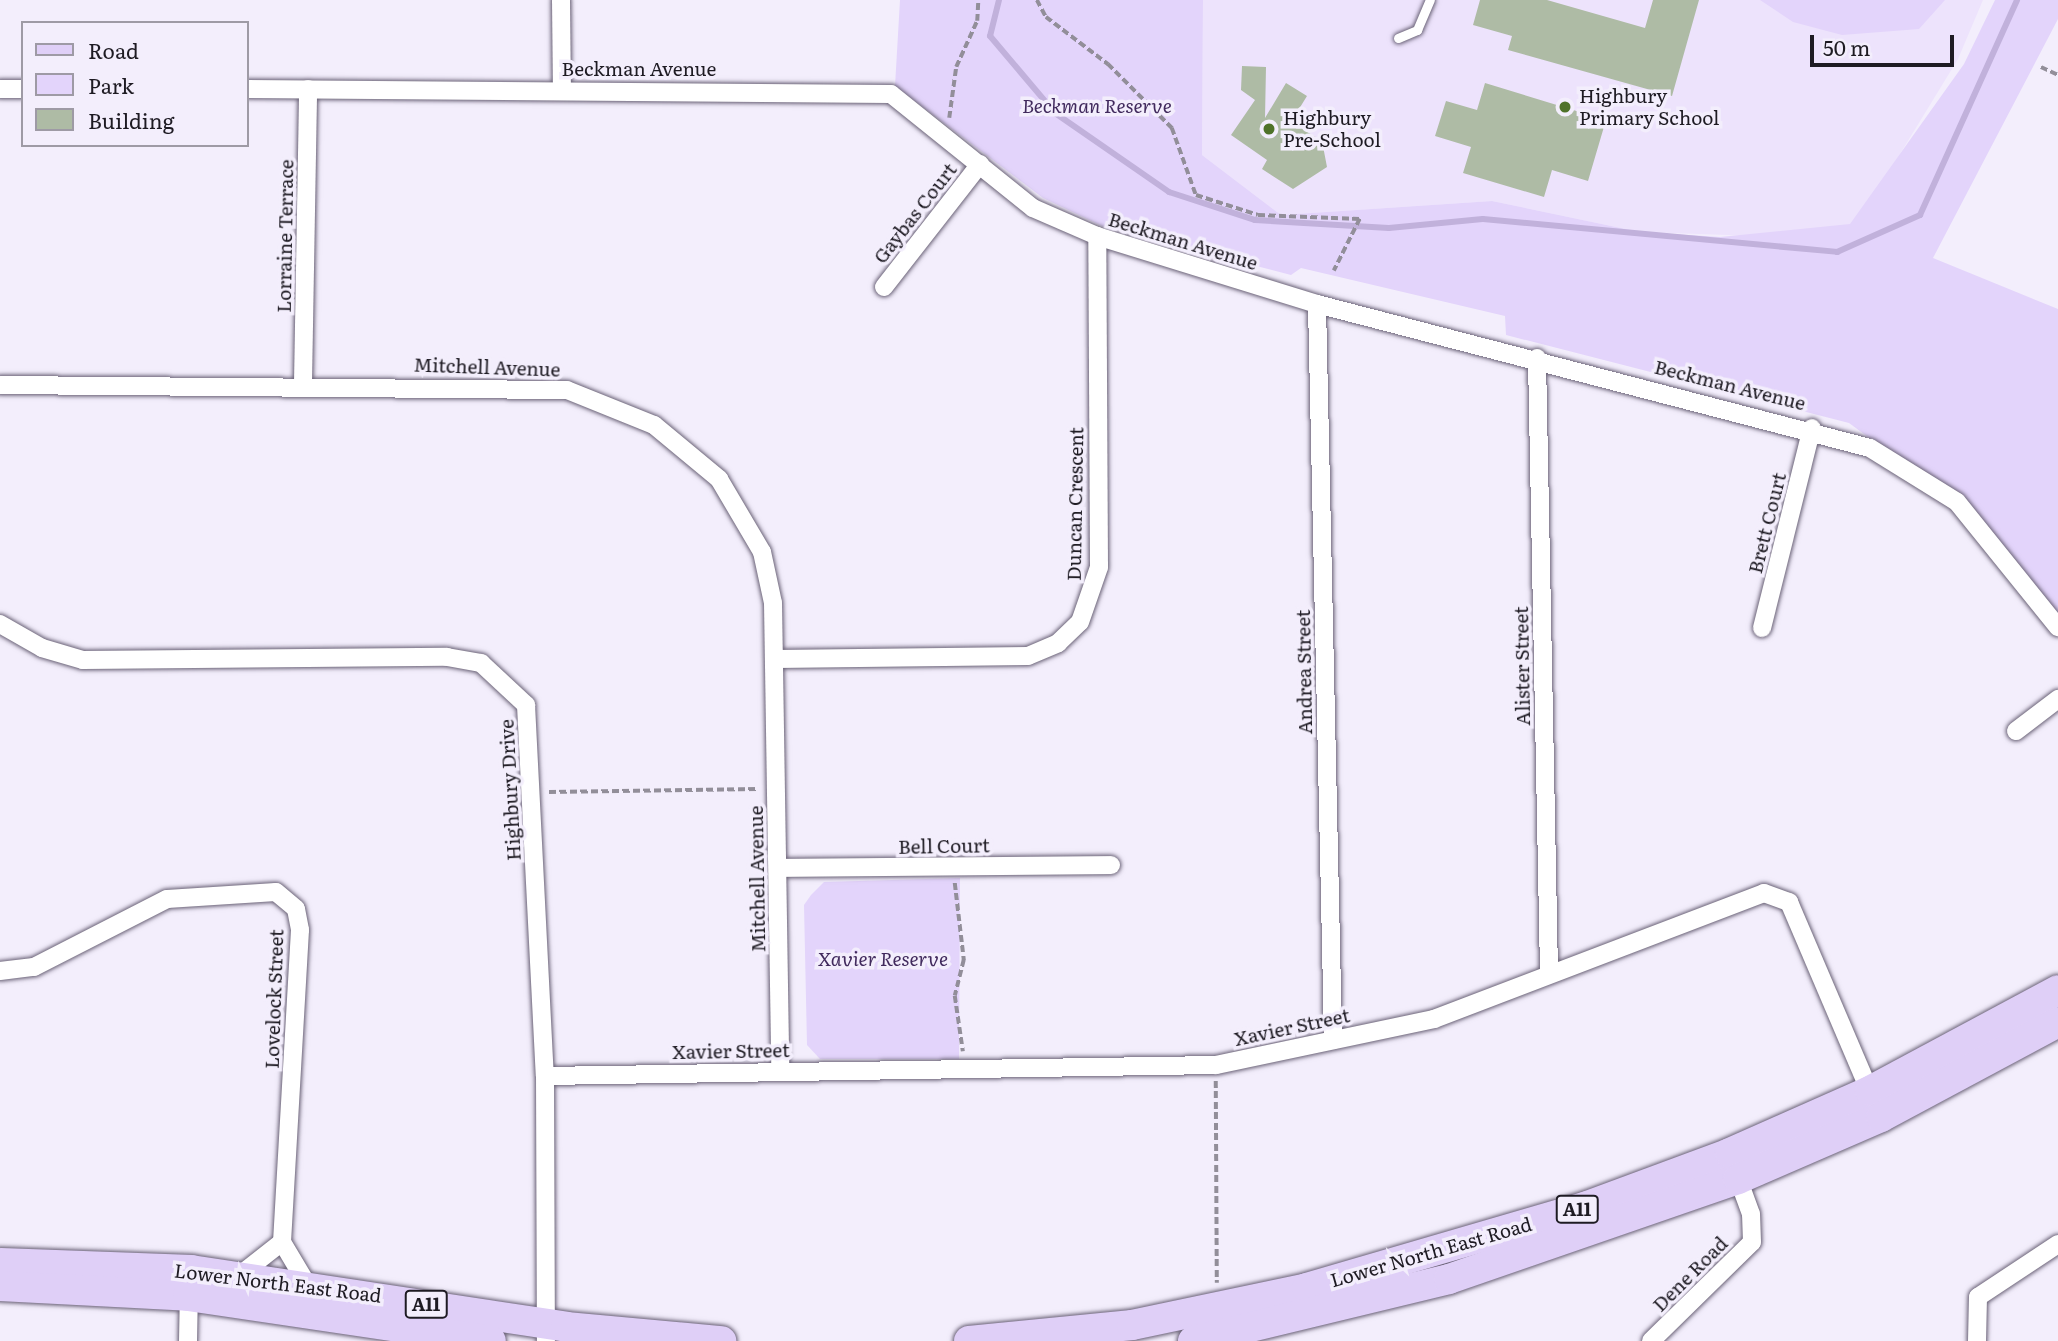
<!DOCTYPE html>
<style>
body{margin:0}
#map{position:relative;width:2058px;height:1341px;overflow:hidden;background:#f3eefc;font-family:Literata,serif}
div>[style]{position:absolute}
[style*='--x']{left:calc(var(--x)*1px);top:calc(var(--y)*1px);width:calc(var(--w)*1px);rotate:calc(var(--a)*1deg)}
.built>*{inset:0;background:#ede3fc}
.green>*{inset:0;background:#e3d4fb}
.stream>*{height:6px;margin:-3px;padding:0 3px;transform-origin:3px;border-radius:3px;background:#c1b1db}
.building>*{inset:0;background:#aebba5}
.path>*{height:3.5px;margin-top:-1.75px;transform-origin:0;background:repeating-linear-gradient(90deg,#928e99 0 7px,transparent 0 10.5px)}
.roads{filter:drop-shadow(0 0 2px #6a6277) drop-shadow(0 0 2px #6a6277)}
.lane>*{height:9px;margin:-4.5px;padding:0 4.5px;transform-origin:4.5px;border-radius:4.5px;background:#fff}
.street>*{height:18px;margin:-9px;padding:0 9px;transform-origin:9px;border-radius:9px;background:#fff}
.primary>*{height:30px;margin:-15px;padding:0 15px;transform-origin:15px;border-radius:15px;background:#dfcff7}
.dots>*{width:19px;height:19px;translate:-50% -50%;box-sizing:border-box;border:4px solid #f3eefc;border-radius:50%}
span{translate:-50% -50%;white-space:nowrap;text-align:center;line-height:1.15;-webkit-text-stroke:7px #f3eefc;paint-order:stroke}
.shield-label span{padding:2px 5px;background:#f3eefc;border:2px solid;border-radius:5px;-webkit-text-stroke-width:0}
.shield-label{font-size:18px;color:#1e1b23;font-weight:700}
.street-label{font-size:19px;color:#1e1b23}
.poi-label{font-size:19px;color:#1e1b23}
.left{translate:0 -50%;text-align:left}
.park-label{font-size:19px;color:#412a5d;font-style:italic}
.legend{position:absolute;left:21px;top:21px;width:228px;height:126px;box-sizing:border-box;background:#f3eefc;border:2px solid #9e9aa5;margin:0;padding:9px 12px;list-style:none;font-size:21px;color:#1e1b23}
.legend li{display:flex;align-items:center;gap:14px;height:35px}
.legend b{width:35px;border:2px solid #9e9aa5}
.scale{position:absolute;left:1810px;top:35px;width:144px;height:32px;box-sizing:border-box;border:4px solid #1e1b23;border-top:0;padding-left:9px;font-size:21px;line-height:24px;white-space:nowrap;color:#1e1b23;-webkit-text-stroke:5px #f3eefc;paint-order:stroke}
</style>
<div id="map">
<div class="built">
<div style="clip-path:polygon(1203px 0,1983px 0,1958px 59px,1848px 239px,1640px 232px,1492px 201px,1281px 215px,1202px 155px)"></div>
</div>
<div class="green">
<div style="clip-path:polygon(900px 0,1203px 0,1202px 155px,1281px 215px,1492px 201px,1640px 232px,1720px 237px,1850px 224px,1964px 64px,1995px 0,2058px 0,2058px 19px,1933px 258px,2058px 309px,2058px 616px,1957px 502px,1849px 423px,1506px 335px,1505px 316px,1301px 268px,1291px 275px,1104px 227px,1043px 198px,895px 86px)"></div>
<div style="clip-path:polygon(1760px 0,1945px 0,1919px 29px,1842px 35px,1793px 22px)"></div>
<div style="clip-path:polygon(960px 878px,959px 1059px,820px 1059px,807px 1045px,804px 905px,811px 895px,824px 882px)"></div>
</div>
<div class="stream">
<div style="--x:999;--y:0;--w:37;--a:104"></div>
<div style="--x:990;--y:36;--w:101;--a:49.8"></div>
<div style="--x:1055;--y:113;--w:139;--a:34.7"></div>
<div style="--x:1169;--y:192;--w:90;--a:18"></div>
<div style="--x:1255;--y:220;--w:134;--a:3.4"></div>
<div style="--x:1389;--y:228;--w:94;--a:-5.5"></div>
<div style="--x:1483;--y:219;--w:356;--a:5.3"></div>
<div style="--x:1837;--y:252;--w:91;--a:-24"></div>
<div style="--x:1920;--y:215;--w:236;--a:-65.7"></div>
</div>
<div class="building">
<div style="clip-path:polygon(1480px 0,1547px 0,1645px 28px,1653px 0,1699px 0,1672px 96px,1508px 50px,1512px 36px,1473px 25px)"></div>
<div style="clip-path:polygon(1242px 66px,1266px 67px,1265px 118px,1286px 83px,1307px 96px,1291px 122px,1322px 141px,1327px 167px,1293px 189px,1262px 169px,1267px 160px,1231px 135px,1255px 100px,1241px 90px)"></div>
<div style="clip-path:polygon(1485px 83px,1606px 120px,1588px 181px,1552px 170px,1544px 197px,1463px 173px,1471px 147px,1435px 136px,1446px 101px,1477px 110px)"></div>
</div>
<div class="path">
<div style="--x:1037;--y:0;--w:19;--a:62"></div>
<div style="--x:1046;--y:17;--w:78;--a:37.2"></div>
<div style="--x:1108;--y:64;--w:91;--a:45"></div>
<div style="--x:1172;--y:128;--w:71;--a:70.3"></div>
<div style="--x:1196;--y:195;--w:65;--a:17.9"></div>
<div style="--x:1258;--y:215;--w:102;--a:2.2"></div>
<div style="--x:1360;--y:219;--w:58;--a:116.6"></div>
<div style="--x:2041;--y:67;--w:19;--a:25"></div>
<div style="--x:949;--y:118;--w:51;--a:-82.2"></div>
<div style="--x:956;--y:67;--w:51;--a:-65.5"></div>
<div style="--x:977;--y:21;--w:21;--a:-87"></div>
<div style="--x:549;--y:792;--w:209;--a:-0.8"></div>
<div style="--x:955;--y:883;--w:78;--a:83.3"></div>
<div style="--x:964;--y:960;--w:37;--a:104"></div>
<div style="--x:955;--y:996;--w:56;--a:81.7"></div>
<div style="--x:1216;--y:1081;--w:202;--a:89.7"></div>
</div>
<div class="roads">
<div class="lane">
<div style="--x:1398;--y:38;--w:21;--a:-23"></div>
<div style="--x:1417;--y:30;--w:33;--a:-67"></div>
</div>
<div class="street">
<div style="--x:561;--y:0;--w:90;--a:89.4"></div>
<div style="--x:0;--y:89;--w:23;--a:0"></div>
<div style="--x:247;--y:89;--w:644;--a:0.44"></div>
<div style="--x:891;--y:94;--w:182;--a:38.8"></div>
<div style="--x:1033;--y:208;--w:70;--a:23.6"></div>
<div style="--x:1097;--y:236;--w:230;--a:17.2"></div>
<div style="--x:1317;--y:304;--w:571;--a:14.6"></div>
<div style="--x:1870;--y:448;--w:102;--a:31.8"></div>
<div style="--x:1957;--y:502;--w:161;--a:51.1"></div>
<div style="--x:884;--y:287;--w:156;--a:-52"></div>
<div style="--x:1317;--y:304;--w:736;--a:88.75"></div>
<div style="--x:1537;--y:358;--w:616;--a:88.88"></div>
<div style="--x:303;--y:383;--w:294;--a:-89"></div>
<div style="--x:0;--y:385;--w:567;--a:0.51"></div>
<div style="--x:567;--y:390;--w:94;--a:21.9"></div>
<div style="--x:654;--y:425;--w:85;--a:39.7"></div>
<div style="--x:719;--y:479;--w:85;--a:59.5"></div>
<div style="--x:762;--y:552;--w:52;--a:77.8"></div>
<div style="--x:773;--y:603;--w:468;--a:89.1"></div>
<div style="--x:0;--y:624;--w:48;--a:29.7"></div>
<div style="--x:42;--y:648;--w:43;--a:16.3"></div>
<div style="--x:83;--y:660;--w:364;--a:-0.5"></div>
<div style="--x:447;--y:657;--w:35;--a:10"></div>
<div style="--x:481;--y:663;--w:62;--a:43"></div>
<div style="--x:526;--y:705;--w:371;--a:87.1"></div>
<div style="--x:545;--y:1076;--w:265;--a:89.8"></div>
<div style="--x:1762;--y:628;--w:206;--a:-76"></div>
<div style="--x:776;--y:659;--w:252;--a:-0.7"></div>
<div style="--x:1028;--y:656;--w:33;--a:-23"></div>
<div style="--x:1058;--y:643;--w:30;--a:-44"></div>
<div style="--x:1080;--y:622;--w:58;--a:-70.9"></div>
<div style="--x:1099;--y:567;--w:331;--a:-90.3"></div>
<div style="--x:2016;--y:731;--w:53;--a:-37.3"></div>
<div style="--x:778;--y:868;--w:333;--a:-0.5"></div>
<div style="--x:0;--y:971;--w:34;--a:-7"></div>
<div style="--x:34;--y:967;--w:149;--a:-27.1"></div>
<div style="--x:167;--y:899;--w:109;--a:-3.7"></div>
<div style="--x:276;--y:892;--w:26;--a:40"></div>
<div style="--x:296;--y:909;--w:21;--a:79"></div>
<div style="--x:300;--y:930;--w:313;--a:93.3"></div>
<div style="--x:282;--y:1242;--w:49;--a:59.2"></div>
<div style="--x:545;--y:1076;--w:671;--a:-0.94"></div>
<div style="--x:1216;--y:1065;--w:223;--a:-11.9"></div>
<div style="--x:1434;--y:1019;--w:353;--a:-20.9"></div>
<div style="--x:1764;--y:893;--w:27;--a:20"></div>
<div style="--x:1789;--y:902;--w:214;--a:66.9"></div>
<div style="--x:240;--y:1275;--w:53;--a:-38.2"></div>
<div style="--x:188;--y:1341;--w:52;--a:-88.9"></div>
<div style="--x:1651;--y:1341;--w:141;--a:-44.4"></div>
<div style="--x:1752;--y:1242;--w:28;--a:-92"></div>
<div style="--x:1751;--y:1214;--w:47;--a:-110"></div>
<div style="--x:1977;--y:1341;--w:44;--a:-88.7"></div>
<div style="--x:1978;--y:1297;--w:96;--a:-33.5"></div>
</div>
<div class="primary">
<div style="--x:0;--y:1263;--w:191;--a:2.1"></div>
<div style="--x:191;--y:1270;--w:379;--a:8.6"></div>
<div style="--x:566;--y:1327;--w:156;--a:5.2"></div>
<div style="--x:0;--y:1286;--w:188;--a:3"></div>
<div style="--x:188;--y:1296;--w:306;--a:8.4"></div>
<div style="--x:969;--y:1341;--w:164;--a:-5.6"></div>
<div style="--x:1132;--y:1325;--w:179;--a:-11.9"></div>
<div style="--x:1307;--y:1288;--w:292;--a:-16.3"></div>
<div style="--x:1587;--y:1206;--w:153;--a:-20.3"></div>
<div style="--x:1730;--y:1153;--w:153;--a:-23.9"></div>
<div style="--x:1870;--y:1091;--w:213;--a:-28.2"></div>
<div style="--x:1193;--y:1341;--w:263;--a:-13.6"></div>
<div style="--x:1449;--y:1279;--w:306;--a:-19.1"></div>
<div style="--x:1738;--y:1179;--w:156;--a:-23.4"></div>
<div style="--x:1881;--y:1117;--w:201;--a:-28.2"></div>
</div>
</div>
<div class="dots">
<div style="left:1565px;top:107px;background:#4f722a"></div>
<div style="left:1269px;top:129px;background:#4f722a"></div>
</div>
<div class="shield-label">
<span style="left:1577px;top:1209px">A11</span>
<span style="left:426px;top:1304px">A11</span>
</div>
<div class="street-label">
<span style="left:639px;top:69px">Beckman Avenue</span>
<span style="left:915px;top:213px;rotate:-52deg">Gaybas Court</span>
<span style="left:285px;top:236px;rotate:-89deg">Lorraine Terrace</span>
<span style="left:1183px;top:241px;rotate:17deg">Beckman Avenue</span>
<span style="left:487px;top:367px;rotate:2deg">Mitchell Avenue</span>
<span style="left:1730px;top:385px;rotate:14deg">Beckman Avenue</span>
<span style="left:1075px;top:504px;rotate:-89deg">Duncan Crescent</span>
<span style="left:1767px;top:523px;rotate:-76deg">Brett Court</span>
<span style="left:1522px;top:666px;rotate:-91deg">Alister Street</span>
<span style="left:1304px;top:672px;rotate:-91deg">Andrea Street</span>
<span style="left:510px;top:790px;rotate:-93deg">Highbury Drive</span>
<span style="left:944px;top:846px;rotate:-1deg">Bell Court</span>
<span style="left:757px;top:879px;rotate:-91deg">Mitchell Avenue</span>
<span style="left:274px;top:999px;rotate:-88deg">Lovelock Street</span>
<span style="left:1292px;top:1027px;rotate:-12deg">Xavier Street</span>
<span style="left:731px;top:1051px;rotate:-1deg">Xavier Street</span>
<span style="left:1431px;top:1252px;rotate:-16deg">Lower North East Road</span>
<span style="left:1690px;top:1274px;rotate:-45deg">Dene Road</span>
<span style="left:278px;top:1283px;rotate:7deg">Lower North East Road</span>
</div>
<div class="poi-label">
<span class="left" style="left:1579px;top:107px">Highbury<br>Primary School</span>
<span class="left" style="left:1283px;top:129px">Highbury<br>Pre-School</span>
</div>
<div class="park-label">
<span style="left:1097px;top:106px">Beckman Reserve</span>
<span style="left:883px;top:959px">Xavier Reserve</span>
</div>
<ul class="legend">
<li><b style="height:9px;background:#dfcff7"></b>Road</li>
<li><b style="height:19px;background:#e3d4fb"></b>Park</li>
<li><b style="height:19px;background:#aebba5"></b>Building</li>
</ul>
<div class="scale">50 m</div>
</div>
